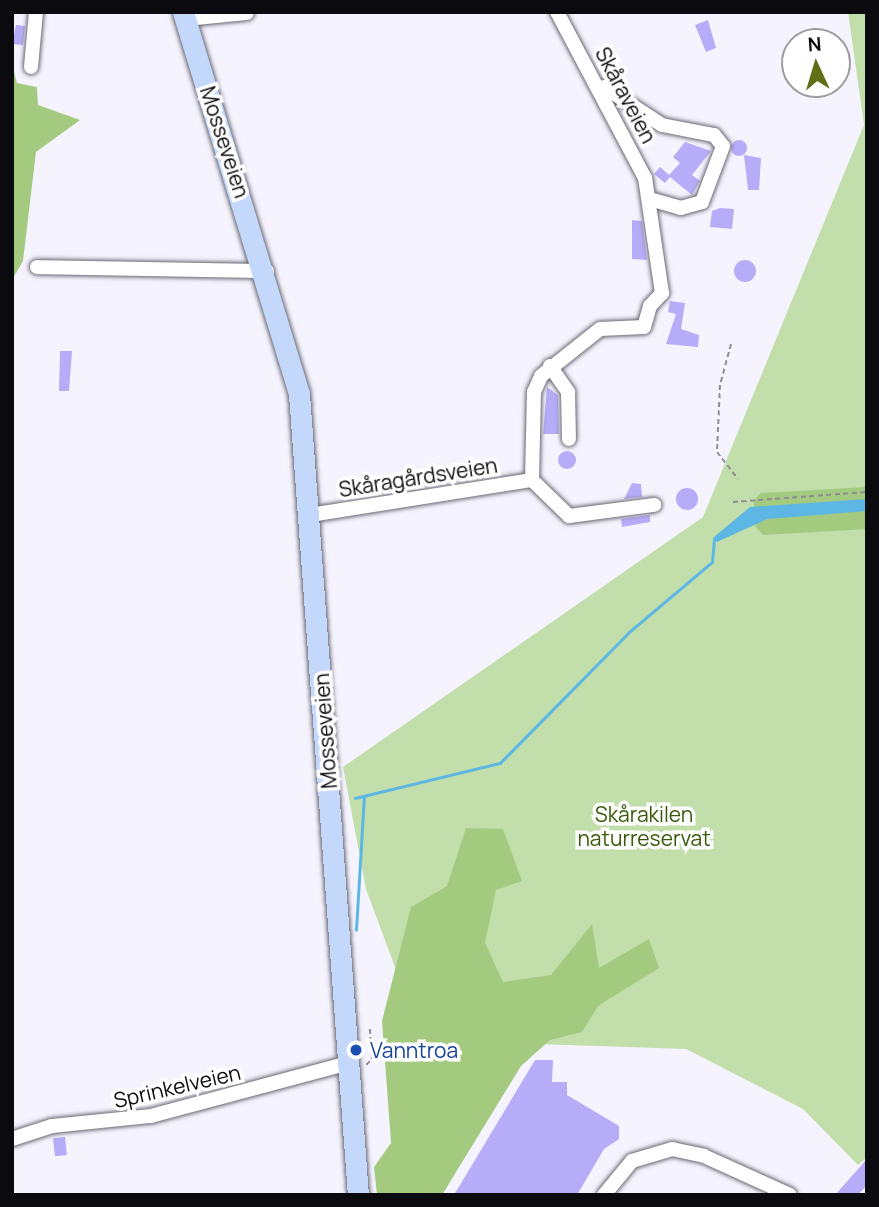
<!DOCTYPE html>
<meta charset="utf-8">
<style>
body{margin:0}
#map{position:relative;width:879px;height:1207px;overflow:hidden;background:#f5f4fe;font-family:Manrope,sans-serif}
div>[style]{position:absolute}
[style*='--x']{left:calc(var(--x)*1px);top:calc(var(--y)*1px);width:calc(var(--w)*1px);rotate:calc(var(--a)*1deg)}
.green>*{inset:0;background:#c2deaa}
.forest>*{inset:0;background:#a4ca80}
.water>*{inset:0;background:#5db7e4}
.stream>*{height:2.5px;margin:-1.25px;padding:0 1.25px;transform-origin:1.25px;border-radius:1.25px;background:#5db7e4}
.building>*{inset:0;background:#b6acf8;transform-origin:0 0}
.round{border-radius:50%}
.path>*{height:2px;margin-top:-1px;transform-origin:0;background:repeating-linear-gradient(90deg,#8d8d94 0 5px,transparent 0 8.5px)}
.roads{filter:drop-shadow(0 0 2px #6a6974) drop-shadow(0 0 2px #6a6974)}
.minor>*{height:14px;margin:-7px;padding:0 7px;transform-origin:7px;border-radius:7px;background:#fff}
.highway>*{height:21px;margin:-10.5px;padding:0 10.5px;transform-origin:10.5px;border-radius:10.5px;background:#c4d8fc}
.dots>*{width:19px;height:19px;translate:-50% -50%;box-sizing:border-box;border:4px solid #fff;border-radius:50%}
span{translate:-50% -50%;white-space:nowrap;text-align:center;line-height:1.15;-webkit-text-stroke:7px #fff;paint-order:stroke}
.street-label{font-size:21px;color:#0b0b0f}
.park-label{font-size:21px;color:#395a0a}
.transit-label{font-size:21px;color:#164399}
.left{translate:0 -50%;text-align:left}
.frame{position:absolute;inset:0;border:14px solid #0b0b0f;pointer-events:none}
.north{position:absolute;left:781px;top:28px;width:70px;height:70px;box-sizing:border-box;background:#fff;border:2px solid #9d9d9f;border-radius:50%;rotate:356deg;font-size:19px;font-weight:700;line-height:28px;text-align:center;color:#0b0b0f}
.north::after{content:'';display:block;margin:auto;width:24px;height:32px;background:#626f18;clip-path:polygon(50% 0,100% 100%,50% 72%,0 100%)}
</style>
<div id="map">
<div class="green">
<div style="clip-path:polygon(848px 12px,867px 12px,867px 1157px,858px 1165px,803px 1109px,686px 1049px,422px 1040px,366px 889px,343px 767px,703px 517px,864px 125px)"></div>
</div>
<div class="forest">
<div style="clip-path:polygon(12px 64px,17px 83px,37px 87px,38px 105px,80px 120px,36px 152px,23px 261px,12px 280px)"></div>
<div style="clip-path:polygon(867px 487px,867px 529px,763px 535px,755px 526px,754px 500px,761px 493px)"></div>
<div style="clip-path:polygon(466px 828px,503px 829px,522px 881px,496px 890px,485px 943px,503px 982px,551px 975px,592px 924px,599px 968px,649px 939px,659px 968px,598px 1006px,582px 1032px,550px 1040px,521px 1066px,442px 1195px,377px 1195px,374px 1167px,391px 1143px,382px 1021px,411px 907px,447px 886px)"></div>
</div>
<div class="water">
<div style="clip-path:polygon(867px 499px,867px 511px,767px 519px,717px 542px,714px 537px,750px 507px)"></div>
</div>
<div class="stream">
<div style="--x:355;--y:798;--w:149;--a:-13.6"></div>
<div style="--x:500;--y:763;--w:182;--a:-45.4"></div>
<div style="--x:628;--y:633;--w:110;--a:-40.2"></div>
<div style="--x:712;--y:562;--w:23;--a:-85"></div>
<div style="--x:356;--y:930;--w:133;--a:-86.6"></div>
</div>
<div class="building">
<div style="clip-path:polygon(708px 20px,716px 48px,706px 52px,695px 25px)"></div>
<div style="clip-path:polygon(16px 25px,25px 26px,23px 45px,12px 44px)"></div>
<div class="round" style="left:731px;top:140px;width:16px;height:16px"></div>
<div style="clip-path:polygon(685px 142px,711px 151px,692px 175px,700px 181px,692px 195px,670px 177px,665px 183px,654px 174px,660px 167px,669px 175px,680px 163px,673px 157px)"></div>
<div style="clip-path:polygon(744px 155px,761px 158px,759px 190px,748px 190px)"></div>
<div style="clip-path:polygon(720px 208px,734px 209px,732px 229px,710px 227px,712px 211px)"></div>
<div style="clip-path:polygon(632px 220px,642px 221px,647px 260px,632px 259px)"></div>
<div class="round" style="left:734px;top:260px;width:22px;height:22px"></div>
<div style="clip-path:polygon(670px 301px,685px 303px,681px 329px,699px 335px,698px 347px,666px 344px,676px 314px,668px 312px)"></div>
<div style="clip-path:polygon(60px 351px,72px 351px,69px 391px,59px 391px)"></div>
<div style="clip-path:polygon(547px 387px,558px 395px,559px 434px,543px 434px)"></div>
<div class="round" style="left:558px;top:451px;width:18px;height:18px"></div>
<div style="clip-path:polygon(632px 483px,641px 484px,642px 497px,624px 499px)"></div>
<div class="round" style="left:676px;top:488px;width:22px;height:22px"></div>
<div style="clip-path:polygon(650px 515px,650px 522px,622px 527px,621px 519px)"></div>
<div style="clip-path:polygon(535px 1060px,553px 1060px,552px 1082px,567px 1082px,567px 1095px,619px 1126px,619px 1139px,604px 1149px,577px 1195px,454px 1195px)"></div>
<div style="left:65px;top:1137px;width:18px;height:12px;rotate:84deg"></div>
<div style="clip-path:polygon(867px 1159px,867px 1185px,858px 1195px,835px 1195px)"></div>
</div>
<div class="path">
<div style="--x:731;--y:344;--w:42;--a:105"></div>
<div style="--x:720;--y:385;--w:67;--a:92.6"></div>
<div style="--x:717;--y:452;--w:34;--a:52"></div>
<div style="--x:733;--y:502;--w:134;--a:-4.3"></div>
<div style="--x:366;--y:1065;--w:8;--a:-45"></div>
<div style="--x:372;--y:1059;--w:31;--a:-94"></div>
</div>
<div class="roads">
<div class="minor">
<div style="--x:185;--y:19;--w:62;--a:-5.5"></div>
<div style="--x:31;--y:67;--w:55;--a:-84.8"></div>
<div style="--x:604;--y:87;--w:69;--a:33.2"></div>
<div style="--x:662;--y:125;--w:53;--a:10.9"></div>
<div style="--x:714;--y:135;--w:14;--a:51"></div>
<div style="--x:723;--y:146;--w:60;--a:110.6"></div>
<div style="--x:702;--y:202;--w:22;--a:164"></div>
<div style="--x:681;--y:208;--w:29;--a:-164"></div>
<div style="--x:37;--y:267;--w:230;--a:1"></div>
<div style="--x:550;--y:366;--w:32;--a:55"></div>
<div style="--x:568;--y:392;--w:47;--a:88.8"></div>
<div style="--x:532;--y:480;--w:52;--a:44.2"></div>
<div style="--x:569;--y:516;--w:86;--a:-7.4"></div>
<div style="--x:310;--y:515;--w:225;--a:-9"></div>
<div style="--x:532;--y:480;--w:88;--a:-88.7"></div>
<div style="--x:534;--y:392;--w:17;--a:-66"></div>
<div style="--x:541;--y:376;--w:75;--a:-38.5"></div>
<div style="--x:600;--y:329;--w:44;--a:-2.6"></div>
<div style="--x:644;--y:327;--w:22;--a:-74"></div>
<div style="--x:650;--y:306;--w:18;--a:-47"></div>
<div style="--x:662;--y:293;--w:116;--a:-98.4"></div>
<div style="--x:645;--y:178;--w:188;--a:-117.9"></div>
<div style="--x:12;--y:1139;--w:42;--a:-18"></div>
<div style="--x:52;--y:1126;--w:100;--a:-5.8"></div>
<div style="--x:151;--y:1116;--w:205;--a:-15"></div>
<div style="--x:604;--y:1195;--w:44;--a:-50.5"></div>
<div style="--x:632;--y:1161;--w:42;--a:-16.7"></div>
<div style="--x:672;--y:1149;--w:33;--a:12"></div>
<div style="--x:704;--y:1156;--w:94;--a:24.4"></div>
</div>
<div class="highway">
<div style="--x:183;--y:12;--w:399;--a:73.1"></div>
<div style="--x:299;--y:394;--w:803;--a:85.79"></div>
</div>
</div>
<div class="dots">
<div style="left:356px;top:1050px;background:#1a4fb4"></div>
</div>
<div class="street-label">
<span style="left:626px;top:95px;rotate:62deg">Skåraveien</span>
<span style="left:225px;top:142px;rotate:72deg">Mosseveien</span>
<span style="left:418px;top:477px;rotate:-9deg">Skåragårdsveien</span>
<span style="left:325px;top:731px;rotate:-94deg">Mosseveien</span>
<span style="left:177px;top:1086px;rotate:-13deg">Sprinkelveien</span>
</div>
<div class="park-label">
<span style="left:644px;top:826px">Skårakilen<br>naturreservat</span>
</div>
<div class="transit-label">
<span class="left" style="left:370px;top:1050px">Vanntroa</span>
</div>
<div class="frame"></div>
<div class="north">N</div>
</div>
